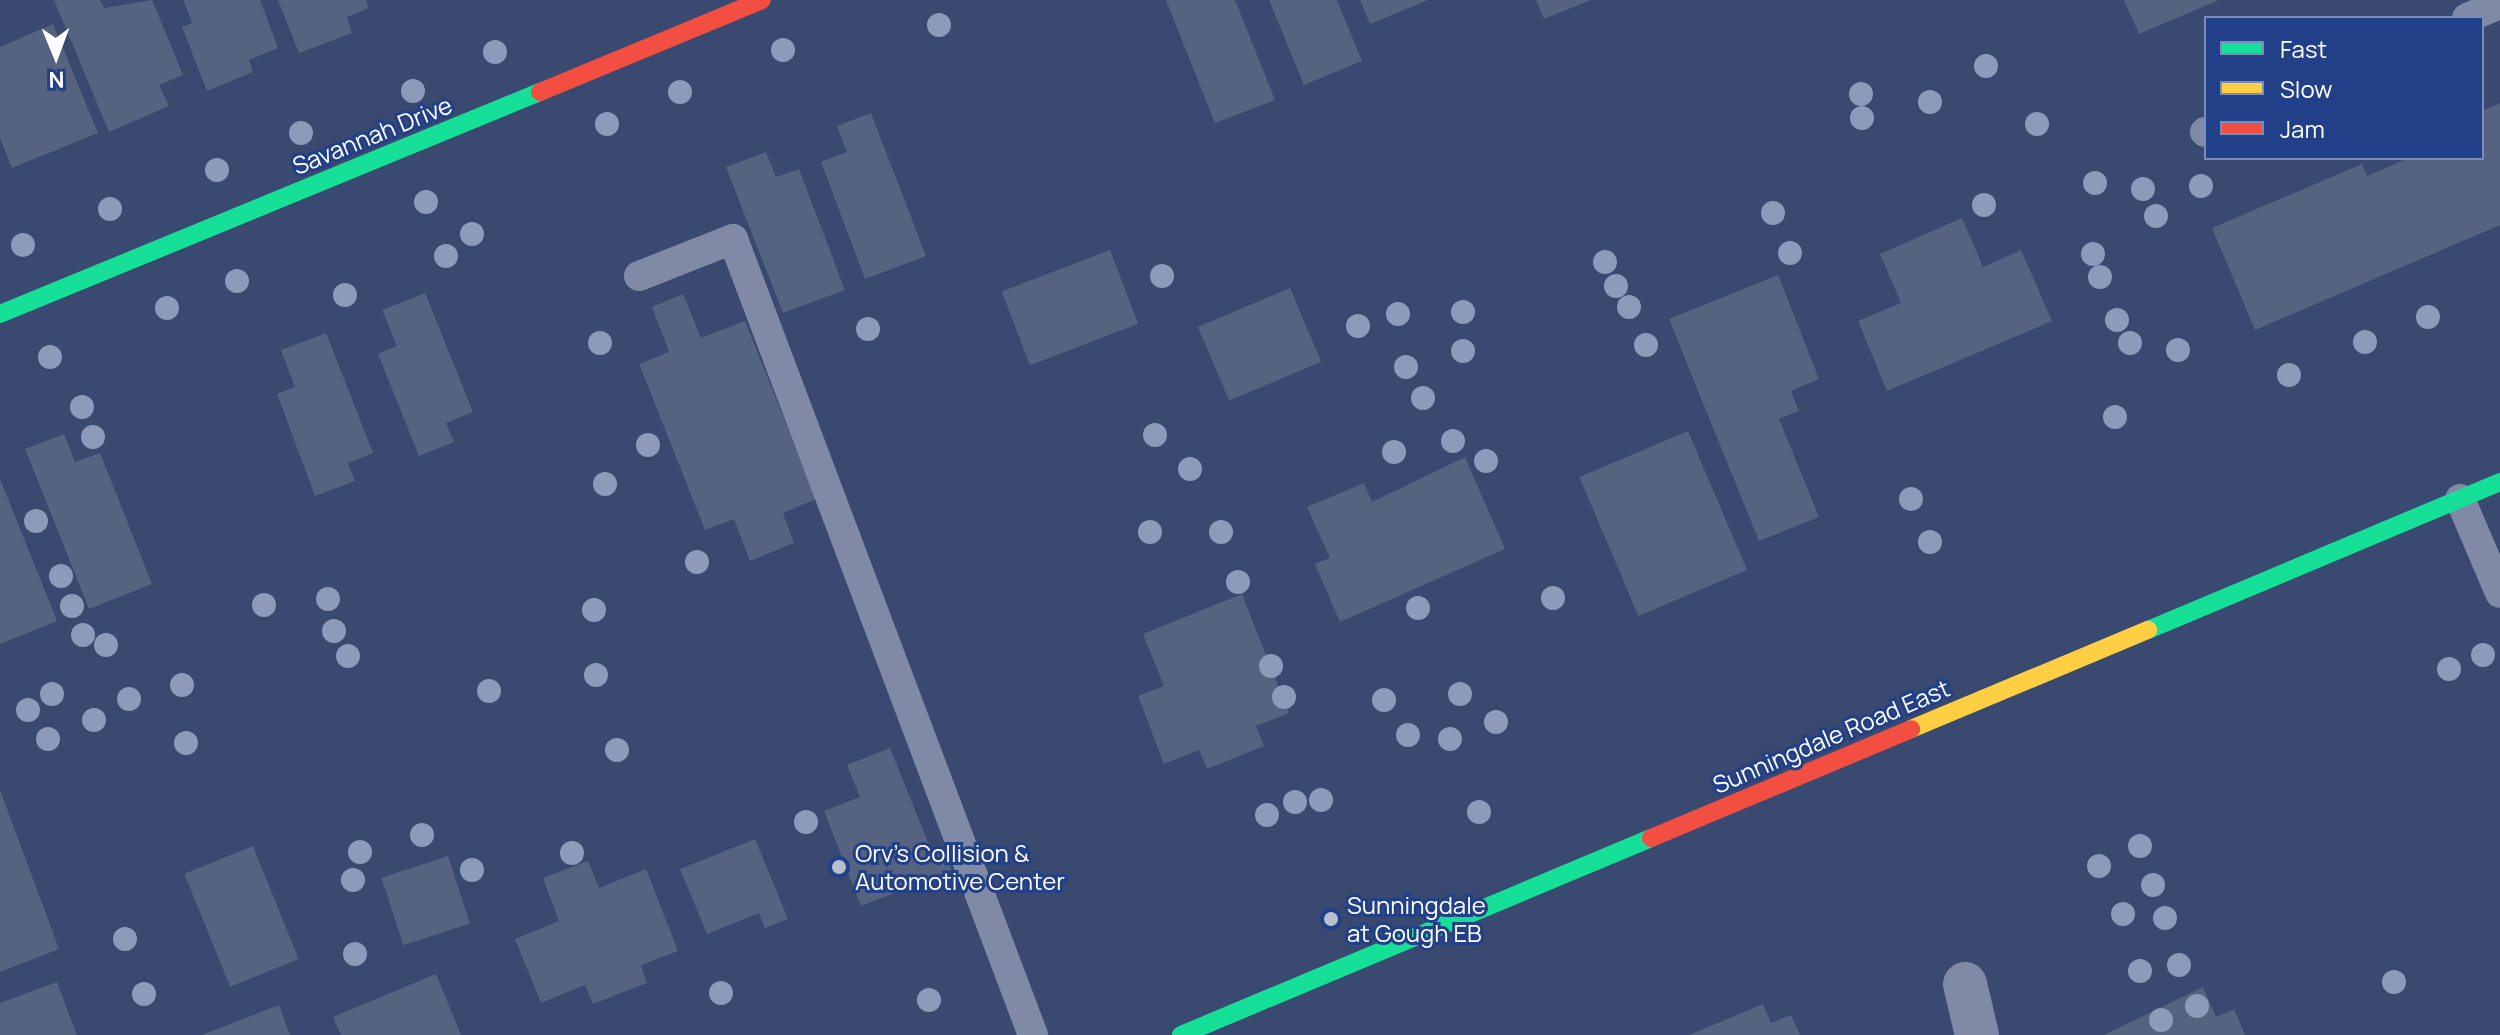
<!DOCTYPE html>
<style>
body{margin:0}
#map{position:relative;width:2500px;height:1035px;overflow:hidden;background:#394970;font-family:Manrope,sans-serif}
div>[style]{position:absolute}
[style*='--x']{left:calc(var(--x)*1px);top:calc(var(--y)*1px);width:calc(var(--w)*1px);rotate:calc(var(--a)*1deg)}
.building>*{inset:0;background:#556280;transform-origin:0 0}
.lane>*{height:30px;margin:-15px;padding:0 15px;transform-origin:15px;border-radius:15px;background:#808aa6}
.street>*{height:44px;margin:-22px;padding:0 22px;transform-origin:22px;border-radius:22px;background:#808aa6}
.fast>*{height:18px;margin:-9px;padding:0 9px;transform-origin:9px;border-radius:9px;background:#16e098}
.slow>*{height:18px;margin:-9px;padding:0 9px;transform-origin:9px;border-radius:9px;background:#ffcf43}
.jam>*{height:18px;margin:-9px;padding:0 9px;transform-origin:9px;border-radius:9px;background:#f24e42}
.trees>*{width:24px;height:24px;margin:-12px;border-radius:50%;background:#8d9aba}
.dots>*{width:22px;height:22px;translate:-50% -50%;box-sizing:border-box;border:4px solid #224087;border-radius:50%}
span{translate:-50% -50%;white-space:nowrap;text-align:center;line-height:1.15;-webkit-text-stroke:6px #224087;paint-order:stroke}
.street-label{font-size:24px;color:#fff}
.poi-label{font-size:24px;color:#fff}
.left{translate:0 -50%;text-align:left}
.legend{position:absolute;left:2204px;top:16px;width:280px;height:144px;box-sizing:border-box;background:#224087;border:2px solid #7a8cb7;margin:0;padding:10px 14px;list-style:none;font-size:24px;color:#fff}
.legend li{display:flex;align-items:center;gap:16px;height:40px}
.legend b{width:40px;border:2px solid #7a8cb7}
.north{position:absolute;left:16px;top:16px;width:80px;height:80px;-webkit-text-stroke:6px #224087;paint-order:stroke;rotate:179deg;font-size:22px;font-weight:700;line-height:32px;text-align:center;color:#fff}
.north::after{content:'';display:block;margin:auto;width:28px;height:36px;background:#fff;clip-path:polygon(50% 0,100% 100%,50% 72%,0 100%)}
</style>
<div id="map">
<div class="building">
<div style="clip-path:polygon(54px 0,100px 0,104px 8px,152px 0,183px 75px,159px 85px,169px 106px,109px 132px)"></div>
<div style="clip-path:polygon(183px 0,260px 0,278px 48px,249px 60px,253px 72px,207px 91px,182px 27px,192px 23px)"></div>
<div style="clip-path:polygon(278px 0,366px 0,369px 8px,347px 17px,352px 33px,299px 53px)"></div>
<div style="clip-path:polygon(1166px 0,1235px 0,1275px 100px,1215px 123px)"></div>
<div style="clip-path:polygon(1269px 0,1337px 0,1362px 61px,1304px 85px)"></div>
<div style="clip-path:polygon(1360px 0,1428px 0,1370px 24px)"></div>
<div style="clip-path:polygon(1536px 0,1591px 0,1544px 19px)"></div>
<div style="clip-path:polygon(2124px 0,2219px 0,2139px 34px)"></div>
<div style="clip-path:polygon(53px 24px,98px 133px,12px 168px,0 138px,0 47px)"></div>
<div style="clip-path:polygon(2500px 103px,2500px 225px,2255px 330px,2212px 228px,2362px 164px,2367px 176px,2409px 158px,2482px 158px,2482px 111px)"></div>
<div style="clip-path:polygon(871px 113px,926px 256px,865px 279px,821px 162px,847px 152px,837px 126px)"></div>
<div style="clip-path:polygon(766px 152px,776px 177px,799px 169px,845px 290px,783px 313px,726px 167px)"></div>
<div style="clip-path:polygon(1962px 218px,1983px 267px,2021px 250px,2052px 321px,1887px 391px,1858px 321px,1901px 303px,1880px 254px)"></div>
<div style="left:1110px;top:250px;width:79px;height:116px;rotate:69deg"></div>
<div style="clip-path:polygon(1778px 275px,1819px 379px,1791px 391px,1799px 411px,1779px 419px,1819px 517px,1759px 541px,1669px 319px)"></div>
<div style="left:1290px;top:288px;width:80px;height:100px;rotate:67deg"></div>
<div style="clip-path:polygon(425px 293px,473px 412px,446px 423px,454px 442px,419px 456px,378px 354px,397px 346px,382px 310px)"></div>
<div style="clip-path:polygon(683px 294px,701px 338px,745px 321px,816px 499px,783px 513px,794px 543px,750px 561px,734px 519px,705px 530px,639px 364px,669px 352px,652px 307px)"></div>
<div style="clip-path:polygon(326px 333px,373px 453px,348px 463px,355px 481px,315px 496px,277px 394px,295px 387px,281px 350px)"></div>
<div style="left:1688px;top:431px;width:151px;height:118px;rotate:67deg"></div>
<div style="clip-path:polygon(64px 434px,75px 462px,100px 453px,152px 584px,89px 609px,25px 449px)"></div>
<div style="clip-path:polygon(1465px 457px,1505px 549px,1340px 622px,1315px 564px,1330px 558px,1307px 507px,1364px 483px,1372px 502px)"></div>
<div style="clip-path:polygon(0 479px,57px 621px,0 644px)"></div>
<div style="clip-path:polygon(1242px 594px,1289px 713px,1256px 726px,1264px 746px,1207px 769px,1199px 750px,1164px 764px,1138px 696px,1164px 686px,1143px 634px)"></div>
<div style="clip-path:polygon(890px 748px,933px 855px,943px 851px,952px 871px,861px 906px,824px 811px,860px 797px,847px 765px)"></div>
<div style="clip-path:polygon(0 790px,59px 949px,0 972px)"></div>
<div style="clip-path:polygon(755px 839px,788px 919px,765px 928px,759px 913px,707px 934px,680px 869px)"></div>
<div style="left:253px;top:846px;width:122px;height:74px;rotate:68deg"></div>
<div style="left:448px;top:856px;width:71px;height:70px;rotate:72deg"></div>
<div style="clip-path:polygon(588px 861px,599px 888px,646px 869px,678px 951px,641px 965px,647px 983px,593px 1004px,585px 985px,541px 1003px,515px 939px,559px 921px,543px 878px)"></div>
<div style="clip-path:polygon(436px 974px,461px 1035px,341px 1035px,333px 1017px)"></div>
<div style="clip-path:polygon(57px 982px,77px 1035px,0 1035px,0 1003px)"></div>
<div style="clip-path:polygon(2203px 987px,2216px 1017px,2234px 1009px,2245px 1035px,2104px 1035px)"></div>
<div style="clip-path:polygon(1763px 1004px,1771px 1023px,1791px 1015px,1800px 1035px,1689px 1035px)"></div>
<div style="clip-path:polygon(279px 1005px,290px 1035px,202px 1035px)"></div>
</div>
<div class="lane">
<div style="--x:2467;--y:18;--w:36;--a:-23"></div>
<div style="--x:2205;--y:132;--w:1;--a:0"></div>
<div style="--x:639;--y:276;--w:101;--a:-21.5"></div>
<div style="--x:733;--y:239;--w:851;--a:69.35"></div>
<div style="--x:2460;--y:499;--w:102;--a:66.9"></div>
</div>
<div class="street">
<div style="--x:1965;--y:984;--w:52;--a:76.8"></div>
</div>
<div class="fast">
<div style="--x:0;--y:314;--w:584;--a:-22.35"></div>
<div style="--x:2148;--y:630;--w:382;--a:-22.8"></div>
<div style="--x:1181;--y:1035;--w:510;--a:-22.74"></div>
</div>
<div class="slow">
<div style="--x:1911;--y:729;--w:257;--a:-22.7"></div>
</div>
<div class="jam">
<div style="--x:540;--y:92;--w:240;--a:-22.5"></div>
<div style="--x:1651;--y:838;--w:282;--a:-22.7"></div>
</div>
<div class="trees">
<div style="left:939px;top:25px"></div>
<div style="left:783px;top:50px"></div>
<div style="left:495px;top:52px"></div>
<div style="left:1986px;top:66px"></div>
<div style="left:413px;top:91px"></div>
<div style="left:680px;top:92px"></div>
<div style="left:1861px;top:94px"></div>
<div style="left:1930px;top:102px"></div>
<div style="left:1862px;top:118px"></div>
<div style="left:607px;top:124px"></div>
<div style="left:2037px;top:124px"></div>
<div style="left:301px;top:133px"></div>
<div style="left:217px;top:170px"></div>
<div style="left:2095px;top:183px"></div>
<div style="left:2201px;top:186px"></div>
<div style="left:2143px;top:189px"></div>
<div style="left:426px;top:202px"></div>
<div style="left:1984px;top:205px"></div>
<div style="left:110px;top:209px"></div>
<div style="left:1773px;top:213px"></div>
<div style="left:2156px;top:216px"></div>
<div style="left:472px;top:234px"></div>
<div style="left:23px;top:245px"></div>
<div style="left:1790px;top:253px"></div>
<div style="left:2093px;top:254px"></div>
<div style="left:446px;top:256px"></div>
<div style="left:1605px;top:262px"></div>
<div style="left:1162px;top:276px"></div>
<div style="left:2100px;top:277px"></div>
<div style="left:237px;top:281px"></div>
<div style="left:1616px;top:286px"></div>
<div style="left:345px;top:295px"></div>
<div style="left:1629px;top:307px"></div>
<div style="left:167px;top:308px"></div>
<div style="left:1463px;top:312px"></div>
<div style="left:1398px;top:314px"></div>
<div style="left:2428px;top:317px"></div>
<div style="left:2117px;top:320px"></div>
<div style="left:1358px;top:326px"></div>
<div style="left:868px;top:329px"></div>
<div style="left:2365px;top:342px"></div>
<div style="left:600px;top:343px"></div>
<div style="left:2130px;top:343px"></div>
<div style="left:1646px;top:345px"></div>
<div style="left:2178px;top:350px"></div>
<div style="left:1463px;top:351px"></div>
<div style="left:50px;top:357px"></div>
<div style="left:1406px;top:367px"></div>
<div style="left:2289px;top:375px"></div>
<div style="left:1423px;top:398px"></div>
<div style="left:82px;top:407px"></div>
<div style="left:2115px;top:417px"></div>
<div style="left:1155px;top:435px"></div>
<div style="left:93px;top:437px"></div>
<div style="left:1453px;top:441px"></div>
<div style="left:648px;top:445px"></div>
<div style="left:1394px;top:452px"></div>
<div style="left:1486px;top:461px"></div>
<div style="left:1190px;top:469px"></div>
<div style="left:605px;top:484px"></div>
<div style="left:1911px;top:499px"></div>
<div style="left:36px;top:521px"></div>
<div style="left:1150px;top:532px"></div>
<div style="left:1221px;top:532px"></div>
<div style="left:1930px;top:542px"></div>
<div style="left:697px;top:562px"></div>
<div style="left:61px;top:576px"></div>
<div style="left:1238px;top:582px"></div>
<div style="left:1553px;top:598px"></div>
<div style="left:328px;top:599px"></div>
<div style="left:264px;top:605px"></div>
<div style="left:72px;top:606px"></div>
<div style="left:1418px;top:608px"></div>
<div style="left:594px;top:610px"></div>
<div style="left:334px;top:631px"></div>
<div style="left:83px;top:635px"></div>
<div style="left:106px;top:645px"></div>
<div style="left:2483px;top:655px"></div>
<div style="left:348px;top:656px"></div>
<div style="left:1271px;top:666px"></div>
<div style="left:2449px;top:669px"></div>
<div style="left:596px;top:675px"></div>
<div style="left:182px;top:685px"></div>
<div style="left:489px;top:691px"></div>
<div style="left:52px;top:694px"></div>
<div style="left:1460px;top:694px"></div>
<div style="left:1284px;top:697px"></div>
<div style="left:129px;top:699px"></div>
<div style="left:1384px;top:700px"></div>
<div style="left:28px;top:710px"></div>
<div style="left:94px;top:720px"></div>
<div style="left:1496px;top:722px"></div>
<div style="left:1408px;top:735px"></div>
<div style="left:48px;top:739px"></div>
<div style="left:1450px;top:739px"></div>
<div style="left:186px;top:743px"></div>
<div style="left:617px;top:750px"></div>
<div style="left:1321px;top:800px"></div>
<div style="left:1295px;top:802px"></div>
<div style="left:1479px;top:812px"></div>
<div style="left:1267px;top:815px"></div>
<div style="left:806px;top:822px"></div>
<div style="left:422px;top:835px"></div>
<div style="left:2140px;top:846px"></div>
<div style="left:360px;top:852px"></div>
<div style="left:572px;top:853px"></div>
<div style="left:2099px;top:866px"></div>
<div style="left:472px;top:870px"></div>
<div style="left:353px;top:880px"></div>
<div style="left:2153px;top:885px"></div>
<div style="left:2123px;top:914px"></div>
<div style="left:2165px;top:918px"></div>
<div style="left:125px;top:939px"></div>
<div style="left:355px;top:954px"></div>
<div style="left:2179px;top:965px"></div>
<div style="left:2140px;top:971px"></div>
<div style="left:2394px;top:982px"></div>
<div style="left:721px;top:993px"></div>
<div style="left:144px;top:994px"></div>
<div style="left:929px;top:1000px"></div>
<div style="left:2197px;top:1006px"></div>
<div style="left:2161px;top:1020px"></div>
</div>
<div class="dots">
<div style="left:839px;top:867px;background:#babfcd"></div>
<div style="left:1331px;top:919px;background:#babfcd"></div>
</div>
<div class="street-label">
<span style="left:372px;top:135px;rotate:-22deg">Savannah Drive</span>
<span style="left:1831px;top:736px;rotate:-23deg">Sunningdale Road East</span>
</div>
<div class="poi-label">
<span class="left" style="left:855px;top:867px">Orv's Collision &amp;<br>Automotive Center</span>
<span class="left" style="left:1347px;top:919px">Sunningdale<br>at Gough EB</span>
</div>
<ul class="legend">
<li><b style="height:10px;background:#16e098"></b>Fast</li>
<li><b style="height:10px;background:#ffcf43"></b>Slow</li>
<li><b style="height:10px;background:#f24e42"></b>Jam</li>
</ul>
<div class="north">N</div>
</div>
